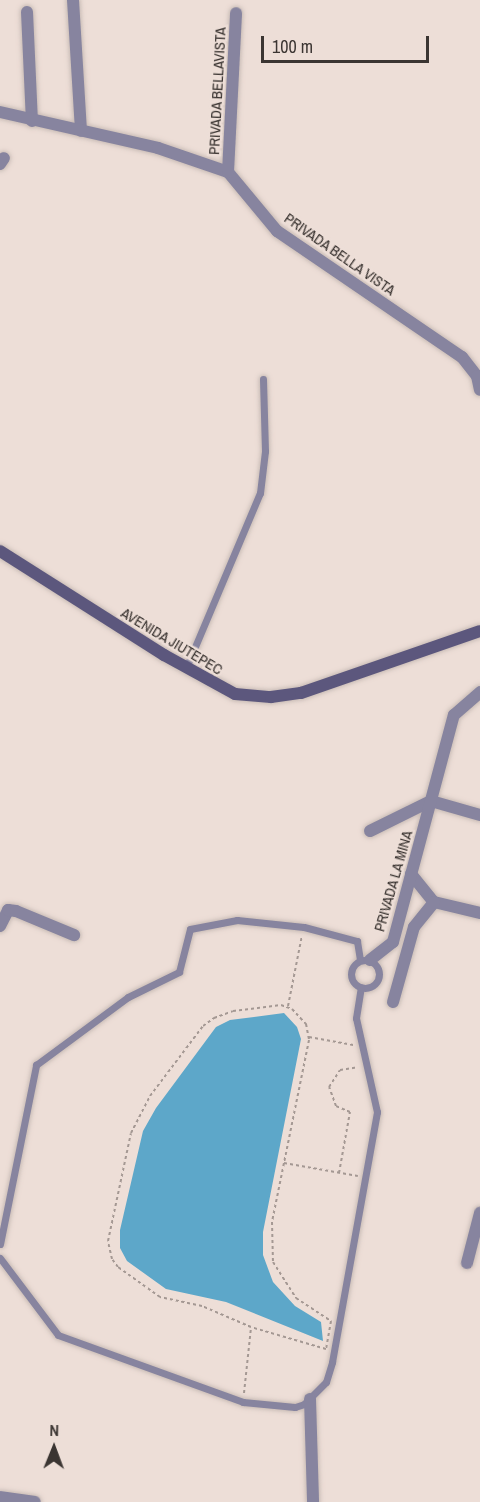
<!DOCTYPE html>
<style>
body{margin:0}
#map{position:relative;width:480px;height:1502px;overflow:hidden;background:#edded7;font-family:"Archivo Narrow",sans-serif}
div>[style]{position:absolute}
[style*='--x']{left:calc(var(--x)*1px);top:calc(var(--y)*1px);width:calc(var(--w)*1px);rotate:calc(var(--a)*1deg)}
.water>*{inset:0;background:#5da7c9}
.path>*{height:2px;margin-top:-1px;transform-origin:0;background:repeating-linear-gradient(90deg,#a49893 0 3px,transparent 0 6px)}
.roads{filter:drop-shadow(0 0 2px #c9bcb6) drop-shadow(0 0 2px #c9bcb6)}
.lane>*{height:7px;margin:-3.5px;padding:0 3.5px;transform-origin:3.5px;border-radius:3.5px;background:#87849f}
.lane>.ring{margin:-3.5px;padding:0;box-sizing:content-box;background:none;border:7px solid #87849f;border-radius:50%}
.street>*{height:12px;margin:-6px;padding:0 6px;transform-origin:6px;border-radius:6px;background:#87849f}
.secondary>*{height:12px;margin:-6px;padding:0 6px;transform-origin:6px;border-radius:6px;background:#5c577d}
span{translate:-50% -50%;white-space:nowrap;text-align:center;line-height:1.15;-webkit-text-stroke:4.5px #edded7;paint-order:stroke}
.street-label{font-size:15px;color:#3b3532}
.north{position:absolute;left:24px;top:1418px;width:60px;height:60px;-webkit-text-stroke:4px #edded7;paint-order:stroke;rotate:1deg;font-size:16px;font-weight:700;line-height:24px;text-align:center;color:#3b3532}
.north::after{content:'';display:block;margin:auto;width:21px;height:27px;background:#3b3532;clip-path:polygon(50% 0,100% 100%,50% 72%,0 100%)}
.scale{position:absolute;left:261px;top:36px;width:168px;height:27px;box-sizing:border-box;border:3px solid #3b3532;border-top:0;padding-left:8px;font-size:18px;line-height:21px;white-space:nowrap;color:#3b3532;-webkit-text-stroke:4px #edded7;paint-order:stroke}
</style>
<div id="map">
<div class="water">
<div style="clip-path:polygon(284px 1013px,297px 1027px,301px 1039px,263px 1232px,263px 1255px,273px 1282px,295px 1306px,321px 1322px,323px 1341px,226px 1302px,166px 1289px,127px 1261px,120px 1248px,120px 1230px,143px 1131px,156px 1108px,216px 1027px,230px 1020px)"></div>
</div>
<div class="path">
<div style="--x:281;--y:1005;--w:12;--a:20"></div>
<div style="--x:292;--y:1009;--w:21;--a:47"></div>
<div style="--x:306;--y:1024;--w:16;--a:79"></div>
<div style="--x:309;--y:1040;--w:186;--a:101.5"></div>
<div style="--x:272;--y:1222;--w:40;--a:88.6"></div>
<div style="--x:273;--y:1262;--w:43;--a:57.4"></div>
<div style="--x:296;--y:1298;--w:42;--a:33.3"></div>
<div style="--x:331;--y:1321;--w:28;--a:100"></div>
<div style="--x:326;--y:1349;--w:78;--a:-163.7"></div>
<div style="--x:251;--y:1327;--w:53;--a:-156.8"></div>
<div style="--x:202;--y:1306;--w:43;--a:-167.9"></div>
<div style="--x:160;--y:1297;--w:52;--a:-144.5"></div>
<div style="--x:118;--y:1267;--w:10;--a:-127"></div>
<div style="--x:112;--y:1259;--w:18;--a:-103"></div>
<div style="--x:108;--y:1241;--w:110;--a:-78"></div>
<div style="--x:131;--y:1133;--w:42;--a:-62.8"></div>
<div style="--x:150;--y:1096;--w:88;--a:-52.9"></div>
<div style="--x:203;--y:1026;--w:14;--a:-36"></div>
<div style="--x:214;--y:1018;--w:20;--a:-20"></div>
<div style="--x:233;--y:1011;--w:48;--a:-7.1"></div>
<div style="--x:288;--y:1006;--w:72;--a:-78.8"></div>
<div style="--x:309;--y:1037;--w:45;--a:10.3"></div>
<div style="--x:284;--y:1163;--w:75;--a:10"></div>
<div style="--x:339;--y:1173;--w:62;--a:-79.8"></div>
<div style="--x:350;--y:1112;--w:15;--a:-157"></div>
<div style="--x:336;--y:1106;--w:20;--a:-110"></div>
<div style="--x:329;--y:1087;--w:20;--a:-57"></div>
<div style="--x:340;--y:1070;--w:18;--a:-9"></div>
<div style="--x:244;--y:1393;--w:66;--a:-83.9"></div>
</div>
<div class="roads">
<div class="lane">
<div style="--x:186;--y:668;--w:190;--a:-67.1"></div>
<div style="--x:260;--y:493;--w:42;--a:-83.2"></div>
<div style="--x:265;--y:451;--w:72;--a:-91.6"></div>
<div class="ring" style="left:351px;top:960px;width:21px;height:21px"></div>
<div style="--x:0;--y:1244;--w:183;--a:-78.6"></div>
<div style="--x:36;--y:1065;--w:114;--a:-36.5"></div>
<div style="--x:128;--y:997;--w:57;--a:-26.1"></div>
<div style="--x:179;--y:972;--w:44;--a:-75.7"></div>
<div style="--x:190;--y:929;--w:48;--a:-10.8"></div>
<div style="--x:237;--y:920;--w:67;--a:6"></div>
<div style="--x:304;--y:927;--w:55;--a:14.8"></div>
<div style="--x:357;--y:941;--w:19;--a:81"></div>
<div style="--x:0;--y:1258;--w:96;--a:53"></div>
<div style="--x:58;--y:1335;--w:197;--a:19.9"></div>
<div style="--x:243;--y:1402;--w:52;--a:5.5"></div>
<div style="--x:295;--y:1407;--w:9;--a:-18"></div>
<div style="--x:304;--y:1404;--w:31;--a:-45"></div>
<div style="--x:326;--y:1382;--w:21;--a:-73"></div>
<div style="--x:332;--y:1362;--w:254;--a:-79.8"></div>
<div style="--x:377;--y:1112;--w:96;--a:-102.6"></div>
<div style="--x:356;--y:1018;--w:31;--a:-81"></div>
</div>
<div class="street">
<div style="--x:73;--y:0;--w:131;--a:86.5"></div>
<div style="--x:27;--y:12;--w:109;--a:87.4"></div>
<div style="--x:0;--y:112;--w:162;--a:12.8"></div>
<div style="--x:158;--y:148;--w:74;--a:18.9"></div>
<div style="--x:228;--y:172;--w:77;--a:50.3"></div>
<div style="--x:277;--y:231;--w:224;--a:34.3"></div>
<div style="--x:462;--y:357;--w:24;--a:52"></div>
<div style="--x:477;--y:376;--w:14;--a:78"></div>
<div style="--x:0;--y:164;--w:7;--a:-56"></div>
<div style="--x:228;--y:172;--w:159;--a:-87.1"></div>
<div style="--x:370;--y:831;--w:68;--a:-26.2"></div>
<div style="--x:431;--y:801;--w:51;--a:15.9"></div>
<div style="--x:411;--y:874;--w:36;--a:51"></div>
<div style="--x:434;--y:902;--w:47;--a:13.4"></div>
<div style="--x:0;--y:926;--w:18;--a:-63"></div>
<div style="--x:8;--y:910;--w:8;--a:7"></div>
<div style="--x:16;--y:911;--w:63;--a:22.5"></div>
<div style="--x:370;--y:960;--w:29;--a:-38"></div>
<div style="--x:393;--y:942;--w:235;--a:-75"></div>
<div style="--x:454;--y:715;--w:35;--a:-41"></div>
<div style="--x:393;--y:1002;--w:78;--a:-74.4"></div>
<div style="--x:414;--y:927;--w:32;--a:-51"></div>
<div style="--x:467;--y:1263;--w:52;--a:-75.4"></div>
<div style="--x:310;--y:1399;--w:103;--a:88.3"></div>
<div style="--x:0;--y:1497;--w:35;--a:8"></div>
</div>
<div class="secondary">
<div style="--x:0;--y:551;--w:194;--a:32.4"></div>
<div style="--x:164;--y:655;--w:81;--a:28.8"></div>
<div style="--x:235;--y:694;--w:36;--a:5"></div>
<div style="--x:271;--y:697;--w:30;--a:-8"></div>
<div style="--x:301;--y:693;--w:189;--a:-19.1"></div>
</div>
</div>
<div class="street-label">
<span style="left:217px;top:91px;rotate:-87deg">PRIVADA BELLAVISTA</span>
<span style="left:340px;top:254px;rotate:35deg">PRIVADA BELLA VISTA</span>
<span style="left:172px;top:641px;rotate:31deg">AVENIDA JIUTEPEC</span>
<span style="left:393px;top:881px;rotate:-74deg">PRIVADA LA MINA</span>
</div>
<div class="north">N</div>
<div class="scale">100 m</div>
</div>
